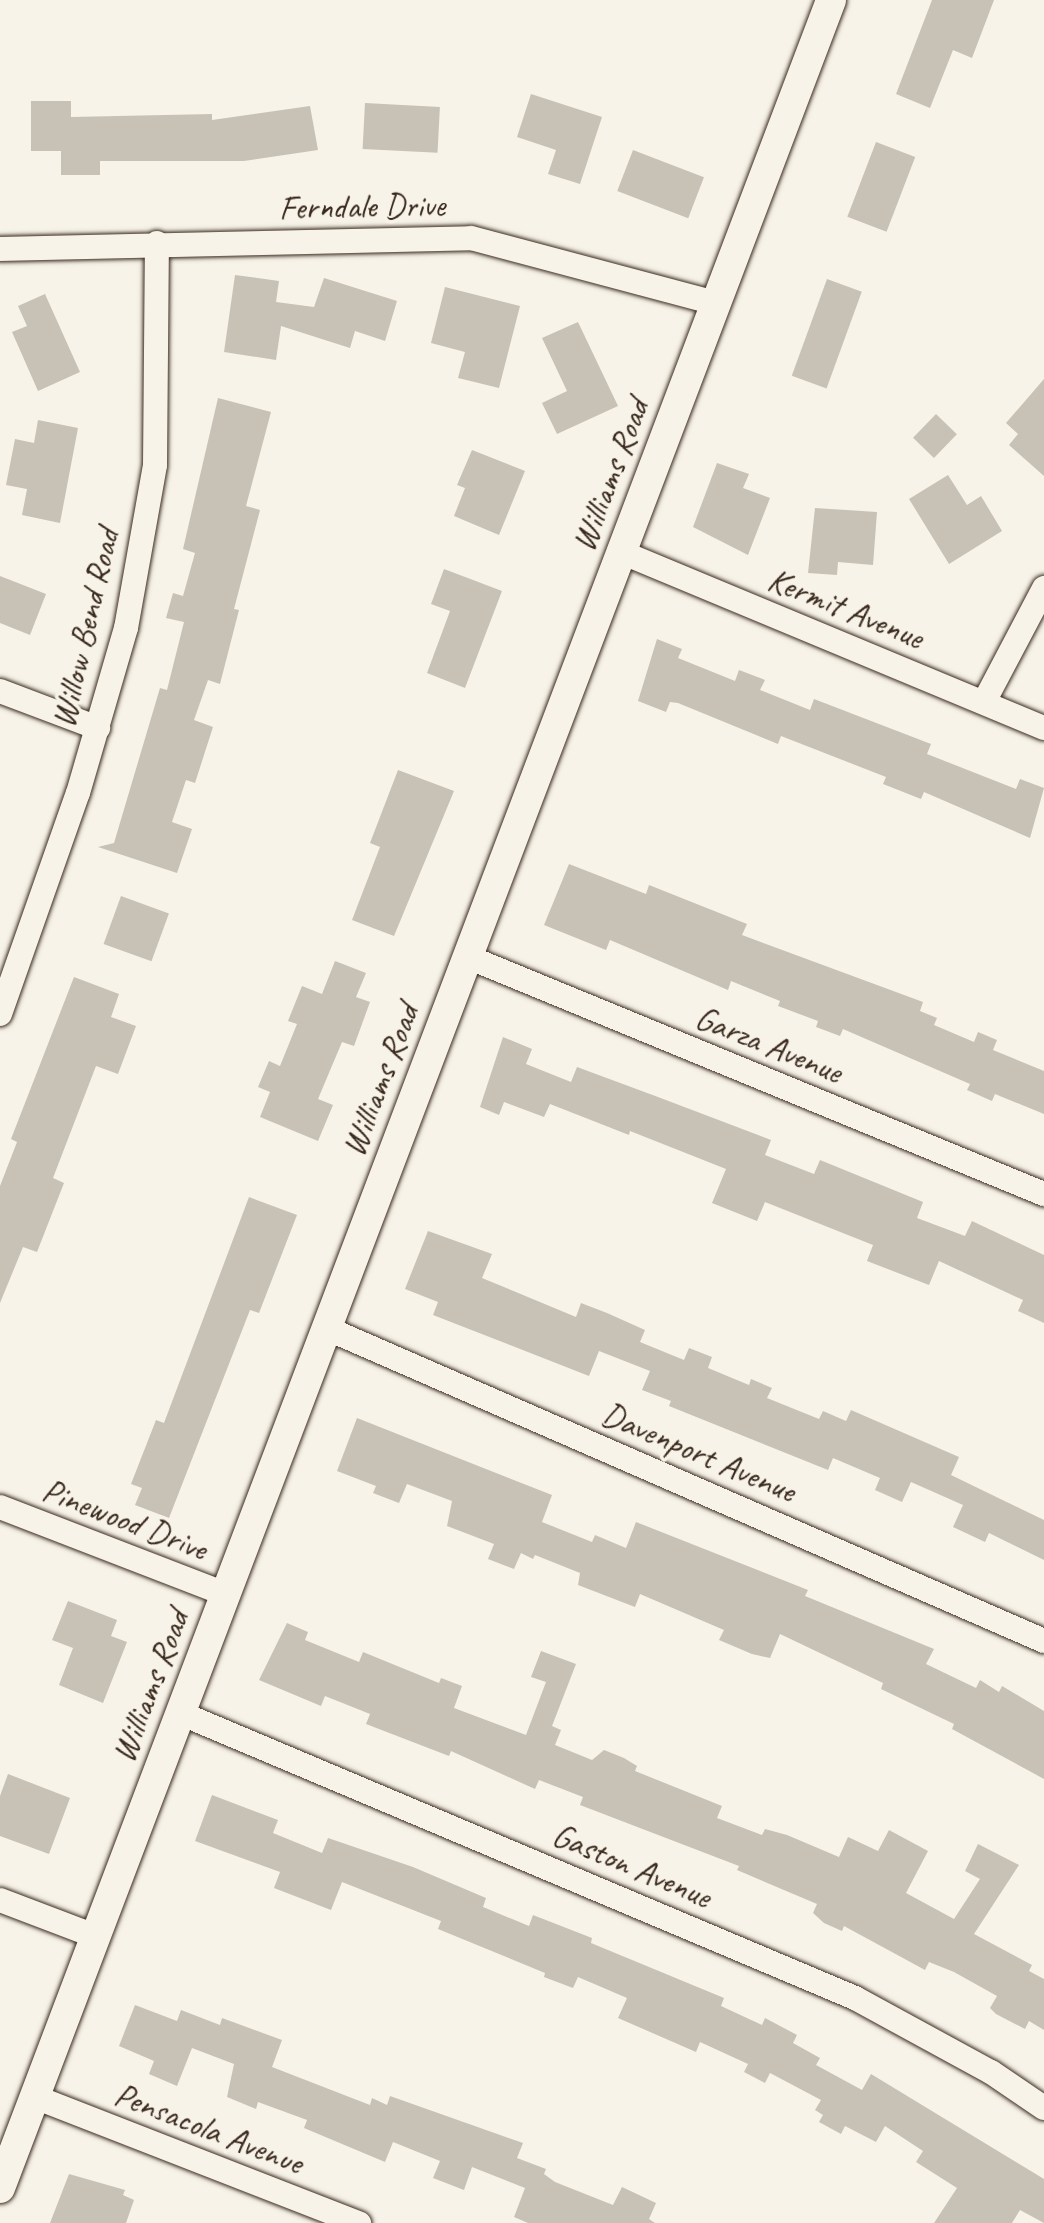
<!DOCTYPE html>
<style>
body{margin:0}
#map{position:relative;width:1044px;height:2223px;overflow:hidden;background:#f7f3e8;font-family:Caveat,sans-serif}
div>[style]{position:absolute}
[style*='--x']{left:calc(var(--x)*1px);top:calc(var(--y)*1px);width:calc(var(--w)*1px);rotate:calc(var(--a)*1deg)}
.building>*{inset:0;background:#c8c1b6;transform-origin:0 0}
.roads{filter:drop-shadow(0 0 2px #3b2a1e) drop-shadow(0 0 2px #3b2a1e)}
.minor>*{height:24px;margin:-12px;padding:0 12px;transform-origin:12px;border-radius:12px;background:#f7f3e8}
.tertiary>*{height:30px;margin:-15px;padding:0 15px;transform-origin:15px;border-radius:15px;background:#f7f3e8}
span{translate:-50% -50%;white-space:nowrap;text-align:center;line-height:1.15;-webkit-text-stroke:7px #f7f3e8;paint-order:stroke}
.street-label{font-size:34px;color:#3b2a1e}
</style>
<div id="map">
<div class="building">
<div style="clip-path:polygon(932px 0,994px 0,972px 58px,953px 50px,930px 108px,896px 94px)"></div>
<div style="clip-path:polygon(531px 94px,602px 117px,580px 184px,548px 174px,556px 150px,517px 137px)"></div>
<div style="clip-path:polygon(31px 101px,71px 101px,71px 117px,212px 114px,212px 120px,310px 106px,318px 150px,244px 161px,100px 161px,100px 175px,61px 175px,61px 151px,31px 151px)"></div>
<div style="left:365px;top:103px;width:75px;height:46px;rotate:3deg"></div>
<div style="left:876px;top:142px;width:42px;height:80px;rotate:21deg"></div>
<div style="left:633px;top:150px;width:76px;height:44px;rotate:21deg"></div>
<div style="clip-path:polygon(235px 275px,279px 281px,276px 302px,314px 307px,324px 278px,397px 301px,385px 341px,355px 331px,350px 348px,281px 326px,276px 360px,224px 352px)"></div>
<div style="left:827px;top:279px;width:37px;height:103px;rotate:20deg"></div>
<div style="clip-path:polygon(445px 287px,520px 306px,499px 388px,458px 378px,465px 352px,431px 343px)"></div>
<div style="clip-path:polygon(45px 294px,80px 372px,38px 391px,12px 332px,27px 326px,18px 306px)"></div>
<div style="clip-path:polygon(578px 322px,618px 406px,557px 434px,542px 403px,567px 391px,542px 338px)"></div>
<div style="clip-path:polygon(1044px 379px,1044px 476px,1009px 445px,1018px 434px,1006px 423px)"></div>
<div style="clip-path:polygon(218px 398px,271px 412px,246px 506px,260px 510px,234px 609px,239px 610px,220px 684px,208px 680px,194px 720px,213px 727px,195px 783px,186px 780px,172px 822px,192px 829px,177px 873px,98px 847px,114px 843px,160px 688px,167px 690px,184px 622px,166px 618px,173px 593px,183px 596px,195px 553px,183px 549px)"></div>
<div style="left:936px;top:414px;width:29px;height:33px;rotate:44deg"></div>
<div style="clip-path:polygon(38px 420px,78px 428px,60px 523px,22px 515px,27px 489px,6px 485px,15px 439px,34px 443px)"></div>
<div style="clip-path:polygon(472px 450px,525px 471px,499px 535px,454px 516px,465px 488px,457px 485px)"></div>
<div style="clip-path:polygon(717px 463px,749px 474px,743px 488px,770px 498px,748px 555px,693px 527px)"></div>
<div style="clip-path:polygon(948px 475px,967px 505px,981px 496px,1002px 531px,949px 564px,909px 499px)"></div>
<div style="clip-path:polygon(815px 508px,877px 512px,873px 565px,838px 562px,837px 575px,808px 573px)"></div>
<div style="clip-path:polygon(444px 569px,502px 591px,465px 688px,427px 673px,450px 611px,431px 604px)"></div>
<div style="clip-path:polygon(0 576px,46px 594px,30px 635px,0 623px)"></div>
<div style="clip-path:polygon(657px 639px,682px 649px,678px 658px,735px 681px,739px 670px,765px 680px,760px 690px,810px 710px,814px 699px,931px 744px,927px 754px,1016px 789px,1020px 779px,1044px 788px,1030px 838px,924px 792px,921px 799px,883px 784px,886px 777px,781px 736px,778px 744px,678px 703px,670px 702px,666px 712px,638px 701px)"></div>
<div style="clip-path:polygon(398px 770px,454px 791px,394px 936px,352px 920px,380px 847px,370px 843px)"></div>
<div style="clip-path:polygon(569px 864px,646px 894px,649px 885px,747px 924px,742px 935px,923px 1002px,920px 1011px,937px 1018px,934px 1025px,974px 1042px,978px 1032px,997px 1040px,993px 1050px,1044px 1071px,1044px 1114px,995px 1094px,992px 1101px,967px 1090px,970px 1084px,843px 1029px,840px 1036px,816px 1027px,818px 1021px,778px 1006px,780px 1001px,731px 981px,728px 990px,610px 940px,606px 950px,544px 925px)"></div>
<div style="left:121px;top:896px;width:51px;height:51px;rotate:20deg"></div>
<div style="clip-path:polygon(335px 961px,366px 973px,356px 997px,370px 1002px,354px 1046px,342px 1042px,318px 1099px,333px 1105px,318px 1141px,260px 1117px,270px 1092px,258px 1087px,269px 1061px,280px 1066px,297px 1024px,288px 1021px,302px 986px,322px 994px)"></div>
<div style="clip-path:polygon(74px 977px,119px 994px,111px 1017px,136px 1026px,118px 1074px,96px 1066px,53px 1178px,64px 1183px,37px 1252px,23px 1247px,0 1303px,0 1186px,17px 1142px,11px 1139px)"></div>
<div style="clip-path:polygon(503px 1037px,532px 1049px,526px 1064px,571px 1082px,577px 1067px,658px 1097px,771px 1140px,765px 1155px,814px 1174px,820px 1160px,923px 1202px,917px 1218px,965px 1236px,972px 1221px,1044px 1255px,1044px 1323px,1018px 1311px,1023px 1300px,939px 1261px,929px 1285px,867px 1261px,873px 1245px,765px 1202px,757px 1221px,712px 1203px,726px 1169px,630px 1131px,629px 1135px,550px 1104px,544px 1117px,504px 1102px,499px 1115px,480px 1107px)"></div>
<div style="clip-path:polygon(249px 1197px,297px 1215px,259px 1313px,250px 1310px,169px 1518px,135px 1505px,142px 1488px,131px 1484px,156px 1420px,164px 1423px)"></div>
<div style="clip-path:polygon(428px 1231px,492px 1254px,482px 1278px,576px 1317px,581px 1303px,607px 1313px,645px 1330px,640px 1342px,684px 1360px,689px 1348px,712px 1357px,708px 1368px,749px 1385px,751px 1379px,772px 1388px,767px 1398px,819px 1419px,823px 1411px,846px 1421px,851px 1410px,959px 1457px,951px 1475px,1044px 1520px,1044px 1560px,989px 1533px,985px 1542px,953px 1527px,963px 1505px,911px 1482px,902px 1502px,875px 1490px,880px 1478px,833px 1458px,828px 1470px,669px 1406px,671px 1401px,642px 1390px,650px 1371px,599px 1351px,589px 1376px,433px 1315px,438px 1302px,405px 1289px)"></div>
<div style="clip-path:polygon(357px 1418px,552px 1495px,542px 1522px,592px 1542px,595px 1535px,626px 1548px,636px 1522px,808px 1590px,805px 1596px,934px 1649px,926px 1664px,976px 1688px,980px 1680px,999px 1692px,1002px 1686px,1044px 1711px,1044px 1779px,952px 1729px,954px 1724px,881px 1689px,883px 1683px,780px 1634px,770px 1658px,752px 1654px,719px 1640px,724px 1630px,640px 1594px,635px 1607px,578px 1585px,580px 1573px,535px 1555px,533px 1559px,521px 1553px,514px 1569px,488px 1559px,494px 1544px,447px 1526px,452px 1501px,407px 1484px,399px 1503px,373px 1493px,376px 1486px,337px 1471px)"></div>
<div style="clip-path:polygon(68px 1601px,117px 1620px,111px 1636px,127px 1642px,103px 1703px,59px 1685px,73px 1648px,52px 1640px)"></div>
<div style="clip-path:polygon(287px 1623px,308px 1632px,305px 1640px,359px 1662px,363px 1652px,439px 1683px,441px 1678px,462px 1686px,454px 1708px,526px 1735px,546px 1682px,531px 1677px,541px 1651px,576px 1664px,552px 1726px,561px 1730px,555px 1745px,592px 1760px,604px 1750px,624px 1758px,637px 1766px,635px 1771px,722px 1806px,717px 1818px,762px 1835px,765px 1829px,787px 1835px,839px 1857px,848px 1837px,878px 1851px,889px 1830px,928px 1851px,906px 1893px,954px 1919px,980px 1879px,965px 1871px,978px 1844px,1019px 1865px,974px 1934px,1032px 1965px,1029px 1971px,1044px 1979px,1044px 2030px,1029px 2021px,1025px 2029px,996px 2014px,990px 2008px,997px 1996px,954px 1972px,929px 1962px,925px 1970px,844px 1926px,842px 1931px,824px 1923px,813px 1913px,817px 1904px,737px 1870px,739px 1866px,580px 1805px,583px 1797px,539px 1780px,535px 1789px,451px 1751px,449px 1756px,366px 1724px,370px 1714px,325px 1696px,321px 1706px,259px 1680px)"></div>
<div style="clip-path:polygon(8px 1774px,70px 1798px,49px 1854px,0 1836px,0 1796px)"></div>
<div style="clip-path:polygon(212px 1795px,278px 1820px,273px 1833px,322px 1853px,328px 1838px,413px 1867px,486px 1898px,483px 1907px,529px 1926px,533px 1915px,592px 1938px,591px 1943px,724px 1998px,721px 2006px,762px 2025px,765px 2018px,797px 2035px,793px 2043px,820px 2058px,816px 2065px,862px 2090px,871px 2074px,1044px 2179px,1044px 2223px,1020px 2210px,1012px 2223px,934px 2223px,957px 2188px,916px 2162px,923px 2151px,885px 2126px,876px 2142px,845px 2126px,841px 2134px,819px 2122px,823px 2115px,815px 2110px,821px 2100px,770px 2073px,765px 2083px,744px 2072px,748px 2064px,700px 2042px,696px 2052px,618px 2018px,627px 1998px,578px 1977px,573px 1988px,544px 1977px,545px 1973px,438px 1929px,441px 1921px,342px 1882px,331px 1910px,274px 1888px,280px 1872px,195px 1841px)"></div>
<div style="clip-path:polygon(135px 2005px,177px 2021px,181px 2010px,220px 2025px,222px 2018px,282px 2040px,272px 2067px,370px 2105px,372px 2098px,387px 2105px,390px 2096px,523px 2143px,517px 2158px,546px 2169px,544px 2174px,555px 2182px,613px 2205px,622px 2187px,656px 2203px,649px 2219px,655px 2223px,528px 2223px,514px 2217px,525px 2188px,472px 2167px,464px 2190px,433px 2178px,440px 2161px,393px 2142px,385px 2162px,304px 2128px,307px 2120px,258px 2102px,256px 2109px,227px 2097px,234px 2064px,192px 2048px,177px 2086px,149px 2074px,154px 2061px,119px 2046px)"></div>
<div style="clip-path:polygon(69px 2174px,125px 2190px,123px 2195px,134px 2200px,126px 2223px,50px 2223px)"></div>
</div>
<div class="roads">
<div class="minor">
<div style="--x:0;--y:249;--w:471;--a:-1.3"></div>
<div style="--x:471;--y:238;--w:253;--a:14.9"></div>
<div style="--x:621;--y:552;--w:458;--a:22.6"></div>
<div style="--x:0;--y:691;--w:105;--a:20.7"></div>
<div style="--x:984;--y:702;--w:129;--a:-62.2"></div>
<div style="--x:468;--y:957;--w:623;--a:22.37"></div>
<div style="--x:0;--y:1014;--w:234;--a:-70.6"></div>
<div style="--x:78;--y:793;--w:172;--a:-73.8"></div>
<div style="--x:126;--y:628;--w:166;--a:-79.9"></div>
<div style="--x:155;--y:465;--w:222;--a:-89.5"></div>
<div style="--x:326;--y:1328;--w:783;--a:23.55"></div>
<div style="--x:0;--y:1507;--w:242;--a:21.1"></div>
<div style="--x:180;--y:1713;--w:733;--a:22.89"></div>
<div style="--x:855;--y:1998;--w:155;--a:28.6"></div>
<div style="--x:991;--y:2072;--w:64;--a:34.2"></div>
<div style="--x:0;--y:1900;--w:102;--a:20.8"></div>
<div style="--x:35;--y:2097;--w:348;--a:21.3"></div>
</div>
<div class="tertiary">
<div style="--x:0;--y:2188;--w:2340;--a:-69.2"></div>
</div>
</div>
<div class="street-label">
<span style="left:362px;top:206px;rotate:-1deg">Ferndale Drive</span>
<span style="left:610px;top:475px;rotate:-69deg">Williams Road</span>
<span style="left:846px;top:608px;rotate:22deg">Kermit Avenue</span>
<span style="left:85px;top:628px;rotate:-77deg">Willow Bend Road</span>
<span style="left:769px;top:1044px;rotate:22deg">Garza Avenue</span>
<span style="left:380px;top:1080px;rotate:-69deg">Williams Road</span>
<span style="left:699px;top:1452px;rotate:23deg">Davenport Avenue</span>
<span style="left:125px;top:1519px;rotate:21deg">Pinewood Drive</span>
<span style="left:150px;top:1686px;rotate:-69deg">Williams Road</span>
<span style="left:632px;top:1865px;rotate:23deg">Gaston Avenue</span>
<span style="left:209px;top:2128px;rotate:21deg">Pensacola Avenue</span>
</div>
</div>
